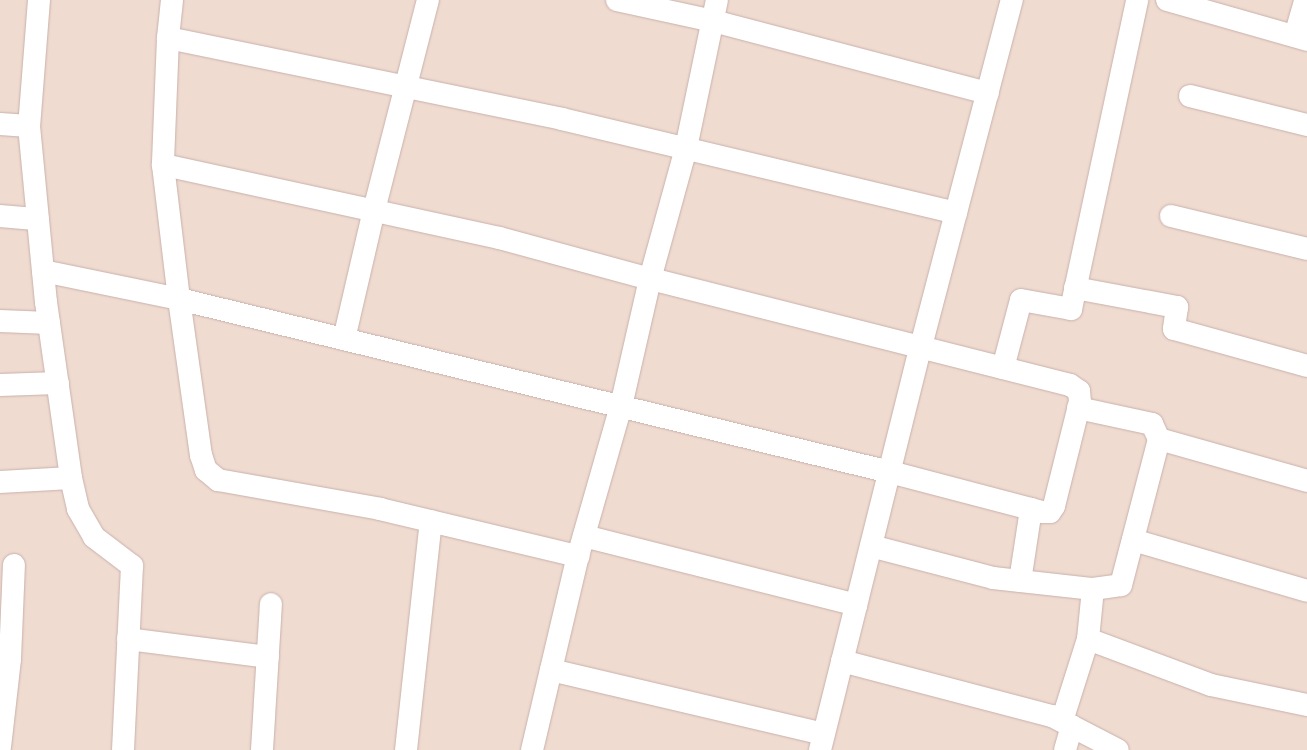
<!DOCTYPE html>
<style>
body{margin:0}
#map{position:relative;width:1307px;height:750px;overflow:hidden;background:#f9ebe2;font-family:Mulish,sans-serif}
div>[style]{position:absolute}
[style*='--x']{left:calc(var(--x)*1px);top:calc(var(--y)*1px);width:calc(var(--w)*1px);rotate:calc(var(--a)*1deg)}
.residential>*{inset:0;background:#f0dbd1;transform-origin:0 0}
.roads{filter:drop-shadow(0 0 1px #c8b1aa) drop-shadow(0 0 1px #c8b1aa)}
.minor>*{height:22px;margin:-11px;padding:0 11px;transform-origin:11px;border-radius:11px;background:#fff}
span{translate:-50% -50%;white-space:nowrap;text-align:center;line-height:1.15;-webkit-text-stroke:3px #fdf0e8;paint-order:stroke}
</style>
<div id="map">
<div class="residential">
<div style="left:0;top:0;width:1307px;height:750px"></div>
</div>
<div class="roads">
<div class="minor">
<div style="--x:39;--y:0;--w:126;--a:94.5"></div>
<div style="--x:29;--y:126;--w:177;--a:84.5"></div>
<div style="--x:46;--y:302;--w:178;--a:81.9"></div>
<div style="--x:172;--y:0;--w:38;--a:96"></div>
<div style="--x:168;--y:38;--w:127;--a:92.3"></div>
<div style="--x:163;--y:165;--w:135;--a:83.2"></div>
<div style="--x:179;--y:299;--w:158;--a:82"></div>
<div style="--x:201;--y:455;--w:16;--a:72"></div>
<div style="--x:206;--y:470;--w:16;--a:40"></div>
<div style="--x:218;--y:480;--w:165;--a:10.1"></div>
<div style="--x:380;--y:509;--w:204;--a:13.4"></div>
<div style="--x:617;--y:0;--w:98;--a:12.3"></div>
<div style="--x:713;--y:21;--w:284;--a:14.7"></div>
<div style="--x:1167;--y:0;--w:146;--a:15.9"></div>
<div style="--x:1295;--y:36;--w:37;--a:-74"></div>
<div style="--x:168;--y:38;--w:402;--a:11.6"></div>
<div style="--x:562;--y:119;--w:405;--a:13.4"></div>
<div style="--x:1190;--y:96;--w:121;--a:13.9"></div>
<div style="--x:0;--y:124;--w:29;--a:4"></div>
<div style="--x:0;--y:216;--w:38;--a:5"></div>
<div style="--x:1171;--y:216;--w:140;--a:13.6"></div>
<div style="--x:43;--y:271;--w:139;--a:11.6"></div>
<div style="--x:179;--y:299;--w:732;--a:13.68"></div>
<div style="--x:890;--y:472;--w:158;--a:14.7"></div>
<div style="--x:1043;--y:512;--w:7;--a:0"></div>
<div style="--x:1050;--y:512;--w:7;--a:-56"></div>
<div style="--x:1054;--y:506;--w:107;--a:-76"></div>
<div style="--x:1080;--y:402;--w:11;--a:-95"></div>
<div style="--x:1079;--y:391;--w:11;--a:-146"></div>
<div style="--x:1070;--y:385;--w:433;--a:-165.8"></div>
<div style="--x:650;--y:279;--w:156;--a:-164.8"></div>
<div style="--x:499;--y:238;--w:344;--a:-167.7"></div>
<div style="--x:1075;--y:288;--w:104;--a:10.6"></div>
<div style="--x:1177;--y:307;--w:22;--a:98"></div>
<div style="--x:1174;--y:329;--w:138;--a:15.5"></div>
<div style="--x:0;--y:321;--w:49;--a:2.3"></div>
<div style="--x:344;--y:339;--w:132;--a:-76.9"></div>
<div style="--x:374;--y:210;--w:217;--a:-75.6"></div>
<div style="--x:1003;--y:368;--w:70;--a:-75.2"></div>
<div style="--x:1021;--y:300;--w:51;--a:10.2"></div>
<div style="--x:1071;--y:309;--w:316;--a:-77.9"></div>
<div style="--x:0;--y:385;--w:58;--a:-2"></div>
<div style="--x:1078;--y:408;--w:76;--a:12.2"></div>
<div style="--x:1152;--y:424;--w:17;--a:65"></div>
<div style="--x:1159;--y:439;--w:154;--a:15.8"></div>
<div style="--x:0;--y:482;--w:71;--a:-3.2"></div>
<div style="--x:71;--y:478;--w:32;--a:77"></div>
<div style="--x:78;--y:509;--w:32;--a:60"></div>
<div style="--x:94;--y:537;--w:48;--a:37.3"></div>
<div style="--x:132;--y:566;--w:184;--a:92.8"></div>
<div style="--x:584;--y:536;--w:281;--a:14.2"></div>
<div style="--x:1133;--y:540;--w:181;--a:16.3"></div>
<div style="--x:871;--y:546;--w:126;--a:14.7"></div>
<div style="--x:993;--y:578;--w:101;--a:6.3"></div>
<div style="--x:1093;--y:589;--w:28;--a:-8"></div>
<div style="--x:1121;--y:585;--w:151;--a:-75.4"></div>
<div style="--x:1020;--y:581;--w:73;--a:-81.3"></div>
<div style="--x:128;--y:639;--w:141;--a:7.3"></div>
<div style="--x:1088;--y:639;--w:131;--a:20.5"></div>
<div style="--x:1211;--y:685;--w:98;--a:11.8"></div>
<div style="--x:842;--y:661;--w:217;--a:14.7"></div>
<div style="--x:1052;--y:716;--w:74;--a:27.3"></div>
<div style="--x:551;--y:670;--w:280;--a:13.2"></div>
<div style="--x:1062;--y:721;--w:86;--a:-72.4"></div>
<div style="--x:1088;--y:639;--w:50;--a:-84.3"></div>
<div style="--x:0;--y:747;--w:89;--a:-83.5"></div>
<div style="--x:10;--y:659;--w:94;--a:-87.6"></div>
<div style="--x:262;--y:750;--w:146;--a:-86.5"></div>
<div style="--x:406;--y:750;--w:230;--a:-83.8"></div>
<div style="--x:532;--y:750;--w:199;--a:-76.7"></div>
<div style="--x:578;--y:556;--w:156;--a:-74"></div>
<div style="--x:621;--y:406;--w:130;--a:-77.1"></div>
<div style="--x:650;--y:279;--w:136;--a:-74.6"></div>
<div style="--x:686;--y:148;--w:151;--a:-78.2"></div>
<div style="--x:820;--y:750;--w:416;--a:-76"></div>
<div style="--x:921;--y:346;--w:358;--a:-75.3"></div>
<div style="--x:1065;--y:750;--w:25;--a:-74"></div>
</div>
</div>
</div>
